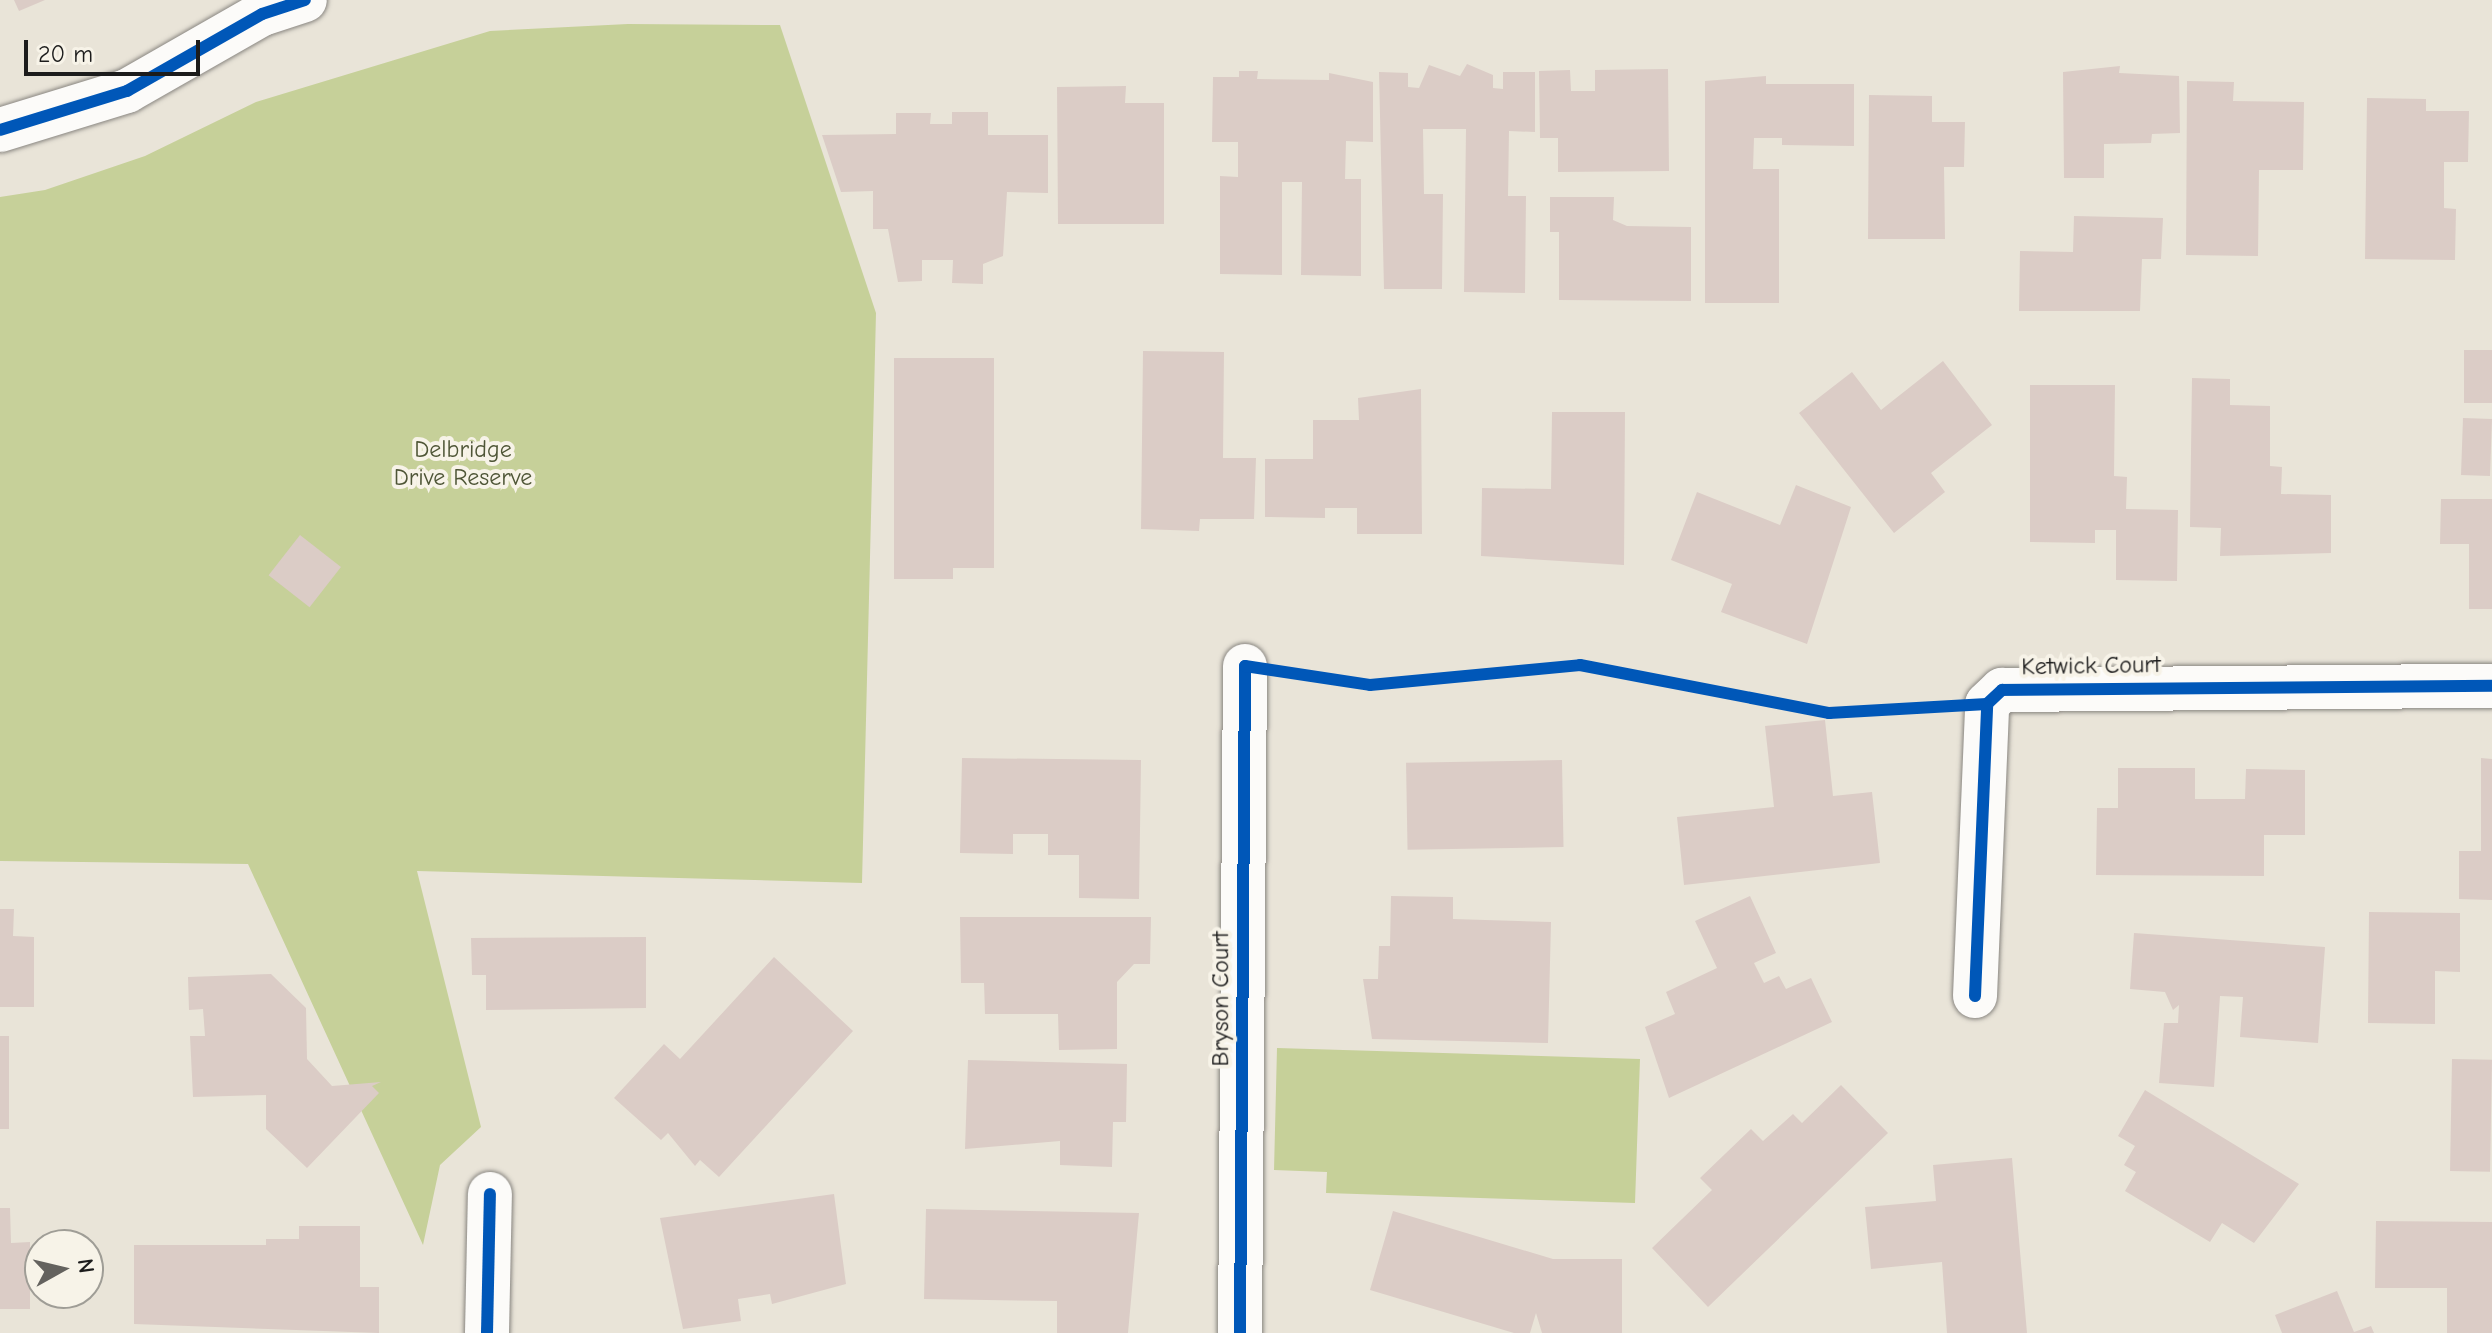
<!DOCTYPE html>
<style>
body{margin:0}
#map{position:relative;width:2492px;height:1333px;overflow:hidden;background:#e9e4d8;font-family:"Comic Neue",sans-serif}
div>[style]{position:absolute}
[style*='--x']{left:calc(var(--x)*1px);top:calc(var(--y)*1px);width:calc(var(--w)*1px);rotate:calc(var(--a)*1deg)}
.green>*{inset:0;background:#c6d099}
.building>*{inset:0;background:#dbccc6;transform-origin:0 0}
.roads{filter:drop-shadow(0 0 2px #898681) drop-shadow(0 0 2px #898681)}
.street>*{height:44px;margin:-22px;padding:0 22px;transform-origin:22px;border-radius:22px;background:#fcfbf9}
.cycleway>*{height:12px;margin:-6px;padding:0 6px;transform-origin:6px;border-radius:6px;background:#0057b8}
span{translate:-50% -50%;white-space:nowrap;text-align:center;line-height:1.15;-webkit-text-stroke:8px #f7f3e8;paint-order:stroke}
.park-label{font-size:24px;color:#4e5536}
.street-label{font-size:24px;color:#1c1c1c}
.north{position:absolute;left:24px;top:1229px;width:80px;height:80px;box-sizing:border-box;background:#f7f3e8;border:2px solid #9f9d96;border-radius:50%;rotate:82deg;font-size:22px;font-weight:700;line-height:32px;text-align:center;color:#1c1c1c}
.north::after{content:'';display:block;margin:auto;width:28px;height:36px;background:#64625e;clip-path:polygon(50% 0,100% 100%,50% 72%,0 100%)}
.scale{position:absolute;left:24px;top:40px;width:176px;height:36px;box-sizing:border-box;border:4px solid #1c1c1c;border-top:0;padding-left:10px;font-size:24px;line-height:28px;white-space:nowrap;color:#1c1c1c;-webkit-text-stroke:6px #f7f3e8;paint-order:stroke}
</style>
<div id="map">
<div class="green">
<div style="clip-path:polygon(628px 24px,780px 25px,876px 313px,862px 883px,417px 871px,481px 1127px,440px 1165px,423px 1245px,248px 864px,0 861px,0 197px,45px 190px,145px 156px,256px 102px,490px 31px)"></div>
<div style="clip-path:polygon(1277px 1048px,1640px 1059px,1635px 1203px,1326px 1193px,1327px 1172px,1274px 1170px)"></div>
</div>
<div class="building">
<div style="clip-path:polygon(14px 0,45px 0,19px 11px)"></div>
<div style="clip-path:polygon(1467px 64px,1493px 75px,1493px 88px,1503px 89px,1503px 72px,1535px 72px,1535px 132px,1509px 131px,1508px 196px,1526px 196px,1525px 293px,1464px 292px,1466px 129px,1423px 129px,1424px 194px,1443px 194px,1442px 289px,1384px 289px,1379px 72px,1408px 73px,1408px 87px,1419px 88px,1429px 65px,1460px 76px)"></div>
<div style="clip-path:polygon(2120px 66px,2119px 73px,2179px 76px,2180px 133px,2152px 134px,2151px 143px,2104px 144px,2104px 178px,2064px 178px,2063px 72px)"></div>
<div style="clip-path:polygon(1668px 69px,1669px 171px,1558px 172px,1558px 138px,1540px 138px,1539px 71px,1570px 70px,1571px 91px,1595px 91px,1595px 70px)"></div>
<div style="clip-path:polygon(1239px 71px,1258px 71px,1257px 79px,1329px 80px,1329px 73px,1373px 82px,1373px 142px,1346px 141px,1345px 179px,1361px 179px,1361px 276px,1301px 275px,1302px 182px,1282px 182px,1282px 275px,1220px 274px,1220px 176px,1238px 177px,1238px 142px,1212px 142px,1213px 77px,1239px 77px)"></div>
<div style="clip-path:polygon(1766px 76px,1766px 84px,1854px 84px,1854px 146px,1782px 145px,1782px 138px,1754px 138px,1753px 169px,1779px 169px,1779px 303px,1705px 303px,1705px 81px)"></div>
<div style="clip-path:polygon(2187px 81px,2234px 82px,2233px 101px,2304px 102px,2303px 170px,2259px 170px,2258px 256px,2186px 255px)"></div>
<div style="clip-path:polygon(1126px 86px,1125px 103px,1164px 103px,1164px 224px,1058px 224px,1057px 87px)"></div>
<div style="clip-path:polygon(1869px 95px,1932px 96px,1932px 122px,1965px 122px,1964px 167px,1944px 167px,1945px 239px,1868px 239px)"></div>
<div style="clip-path:polygon(2367px 98px,2426px 99px,2426px 111px,2469px 111px,2468px 162px,2444px 162px,2444px 208px,2456px 209px,2455px 260px,2365px 259px)"></div>
<div style="clip-path:polygon(952px 112px,988px 112px,988px 135px,1048px 135px,1048px 193px,1007px 192px,1003px 256px,983px 264px,983px 284px,952px 283px,953px 260px,922px 260px,922px 281px,898px 282px,888px 229px,873px 229px,873px 191px,841px 192px,822px 135px,896px 134px,896px 113px,931px 113px,930px 124px,952px 124px)"></div>
<div style="clip-path:polygon(1550px 197px,1614px 197px,1613px 220px,1627px 226px,1691px 227px,1691px 301px,1559px 300px,1559px 232px,1550px 232px)"></div>
<div style="clip-path:polygon(2074px 216px,2163px 218px,2161px 259px,2142px 259px,2140px 311px,2019px 311px,2020px 251px,2073px 252px)"></div>
<div style="left:2464px;top:350px;width:28px;height:53px"></div>
<div style="clip-path:polygon(1143px 351px,1224px 352px,1223px 458px,1256px 458px,1254px 519px,1200px 519px,1199px 531px,1141px 529px)"></div>
<div style="clip-path:polygon(894px 358px,994px 358px,994px 568px,953px 568px,953px 579px,894px 579px)"></div>
<div style="clip-path:polygon(1943px 361px,1992px 425px,1931px 473px,1945px 492px,1894px 533px,1799px 413px,1852px 372px,1881px 410px)"></div>
<div style="clip-path:polygon(2192px 378px,2230px 379px,2230px 405px,2270px 406px,2270px 466px,2282px 467px,2281px 494px,2331px 495px,2331px 553px,2220px 556px,2221px 528px,2190px 527px)"></div>
<div style="clip-path:polygon(2030px 385px,2115px 385px,2114px 476px,2127px 477px,2126px 509px,2178px 510px,2177px 581px,2116px 580px,2116px 530px,2095px 530px,2095px 543px,2030px 542px)"></div>
<div style="clip-path:polygon(1421px 389px,1422px 534px,1357px 534px,1357px 508px,1325px 508px,1325px 518px,1265px 517px,1265px 459px,1313px 459px,1313px 420px,1359px 420px,1358px 398px)"></div>
<div style="clip-path:polygon(1552px 412px,1625px 412px,1624px 565px,1481px 556px,1482px 488px,1551px 489px)"></div>
<div style="left:2463px;top:418px;width:29px;height:57px;rotate:2deg"></div>
<div style="clip-path:polygon(1796px 485px,1851px 507px,1807px 644px,1721px 612px,1732px 584px,1671px 560px,1697px 492px,1780px 525px)"></div>
<div style="clip-path:polygon(2441px 499px,2492px 499px,2492px 609px,2469px 609px,2469px 544px,2440px 544px)"></div>
<div style="left:300px;top:535px;width:52px;height:51px;rotate:38deg"></div>
<div style="clip-path:polygon(1825px 720px,1833px 796px,1872px 792px,1880px 863px,1684px 885px,1677px 817px,1774px 807px,1765px 726px)"></div>
<div style="clip-path:polygon(962px 758px,1141px 760px,1139px 899px,1079px 898px,1079px 855px,1048px 855px,1048px 834px,1013px 834px,1013px 854px,960px 853px)"></div>
<div style="clip-path:polygon(2481px 758px,2492px 759px,2492px 900px,2459px 899px,2459px 851px,2481px 851px)"></div>
<div style="left:1562px;top:760px;width:87px;height:156px;rotate:89deg"></div>
<div style="clip-path:polygon(2118px 768px,2195px 768px,2195px 799px,2245px 799px,2246px 769px,2305px 770px,2305px 835px,2264px 835px,2264px 876px,2096px 875px,2097px 808px,2118px 808px)"></div>
<div style="clip-path:polygon(1391px 896px,1453px 897px,1453px 919px,1551px 922px,1548px 1043px,1372px 1039px,1363px 979px,1378px 979px,1379px 946px,1390px 946px)"></div>
<div style="clip-path:polygon(1750px 896px,1776px 953px,1754px 963px,1764px 983px,1779px 976px,1786px 989px,1811px 978px,1832px 1022px,1669px 1098px,1645px 1027px,1675px 1014px,1666px 992px,1717px 968px,1695px 921px)"></div>
<div style="clip-path:polygon(0 909px,14px 909px,13px 936px,34px 937px,34px 1007px,0 1007px)"></div>
<div style="clip-path:polygon(2369px 912px,2460px 913px,2460px 972px,2435px 971px,2435px 1024px,2368px 1023px)"></div>
<div style="clip-path:polygon(960px 917px,1151px 917px,1150px 964px,1134px 964px,1117px 982px,1117px 1049px,1059px 1050px,1058px 1014px,985px 1014px,984px 983px,961px 983px)"></div>
<div style="clip-path:polygon(2134px 933px,2325px 947px,2318px 1043px,2240px 1037px,2243px 997px,2220px 996px,2214px 1087px,2159px 1083px,2164px 1023px,2178px 1023px,2179px 1005px,2173px 1010px,2165px 992px,2130px 989px)"></div>
<div style="clip-path:polygon(646px 937px,646px 1008px,486px 1010px,486px 975px,472px 975px,471px 938px)"></div>
<div style="clip-path:polygon(774px 957px,853px 1031px,719px 1177px,700px 1160px,695px 1166px,668px 1133px,661px 1140px,614px 1098px,664px 1044px,680px 1059px)"></div>
<div style="clip-path:polygon(271px 974px,306px 1008px,307px 1059px,332px 1086px,381px 1082px,372px 1086px,379px 1093px,307px 1168px,266px 1129px,266px 1095px,193px 1097px,190px 1036px,205px 1036px,203px 1009px,189px 1010px,188px 977px)"></div>
<div style="left:0;top:1036px;width:9px;height:93px"></div>
<div style="left:2452px;top:1059px;width:40px;height:112px;rotate:1deg"></div>
<div style="clip-path:polygon(968px 1060px,1127px 1064px,1126px 1122px,1113px 1122px,1112px 1167px,1060px 1165px,1060px 1141px,965px 1149px)"></div>
<div style="clip-path:polygon(1841px 1085px,1888px 1133px,1708px 1307px,1652px 1248px,1712px 1190px,1700px 1178px,1751px 1129px,1763px 1141px,1793px 1114px,1802px 1123px)"></div>
<div style="clip-path:polygon(2145px 1090px,2299px 1184px,2254px 1243px,2222px 1223px,2210px 1242px,2125px 1191px,2136px 1172px,2124px 1165px,2135px 1146px,2118px 1136px)"></div>
<div style="clip-path:polygon(2012px 1158px,2027px 1333px,1947px 1333px,1942px 1262px,1871px 1269px,1865px 1207px,1936px 1201px,1933px 1165px)"></div>
<div style="clip-path:polygon(834px 1194px,846px 1284px,772px 1304px,770px 1294px,738px 1299px,741px 1321px,683px 1329px,660px 1218px)"></div>
<div style="clip-path:polygon(0 1208px,10px 1208px,11px 1243px,30px 1242px,30px 1309px,0 1309px)"></div>
<div style="clip-path:polygon(926px 1209px,1139px 1213px,1128px 1333px,1057px 1333px,1057px 1301px,924px 1299px)"></div>
<div style="clip-path:polygon(1393px 1211px,1553px 1259px,1622px 1259px,1622px 1333px,1542px 1333px,1536px 1313px,1530px 1333px,1514px 1333px,1370px 1290px)"></div>
<div style="clip-path:polygon(2376px 1221px,2492px 1222px,2492px 1333px,2447px 1333px,2447px 1288px,2375px 1288px)"></div>
<div style="clip-path:polygon(299px 1226px,360px 1226px,360px 1287px,379px 1287px,379px 1333px,134px 1324px,134px 1245px,266px 1245px,266px 1239px,299px 1239px)"></div>
<div style="clip-path:polygon(2337px 1291px,2354px 1332px,2371px 1326px,2374px 1333px,2282px 1333px,2275px 1315px)"></div>
</div>
<div class="roads">
<div class="street">
<div style="--x:0;--y:130;--w:133;--a:-17.1"></div>
<div style="--x:127;--y:91;--w:155;--a:-29.7"></div>
<div style="--x:262;--y:14;--w:45;--a:-18"></div>
<div style="--x:1975;--y:996;--w:292;--a:-87.6"></div>
<div style="--x:1987;--y:704;--w:21;--a:-43"></div>
<div style="--x:2002;--y:690;--w:490;--a:-0.5"></div>
<div style="--x:487;--y:1333;--w:139;--a:-88.8"></div>
<div style="--x:1240;--y:1333;--w:667;--a:-89.57"></div>
</div>
</div>
<div class="cycleway">
<div style="--x:0;--y:130;--w:133;--a:-17.1"></div>
<div style="--x:127;--y:91;--w:155;--a:-29.7"></div>
<div style="--x:262;--y:14;--w:45;--a:-18"></div>
<div style="--x:1975;--y:996;--w:292;--a:-87.6"></div>
<div style="--x:1987;--y:704;--w:21;--a:-43"></div>
<div style="--x:2002;--y:690;--w:490;--a:-0.5"></div>
<div style="--x:487;--y:1333;--w:139;--a:-88.8"></div>
<div style="--x:1240;--y:1333;--w:667;--a:-89.57"></div>
<div style="--x:1245;--y:666;--w:126;--a:8.6"></div>
<div style="--x:1370;--y:685;--w:211;--a:-5.4"></div>
<div style="--x:1580;--y:665;--w:254;--a:10.9"></div>
<div style="--x:1829;--y:713;--w:158;--a:-3.3"></div>
</div>
<div class="park-label">
<span style="left:463px;top:464px">Delbridge<br>Drive Reserve</span>
</div>
<div class="street-label">
<span style="left:2091px;top:666px;rotate:-1deg">Ketwick Court</span>
<span style="left:1221px;top:999px;rotate:-90deg">Bryson Court</span>
</div>
<div class="north">N</div>
<div class="scale">20 m</div>
</div>
